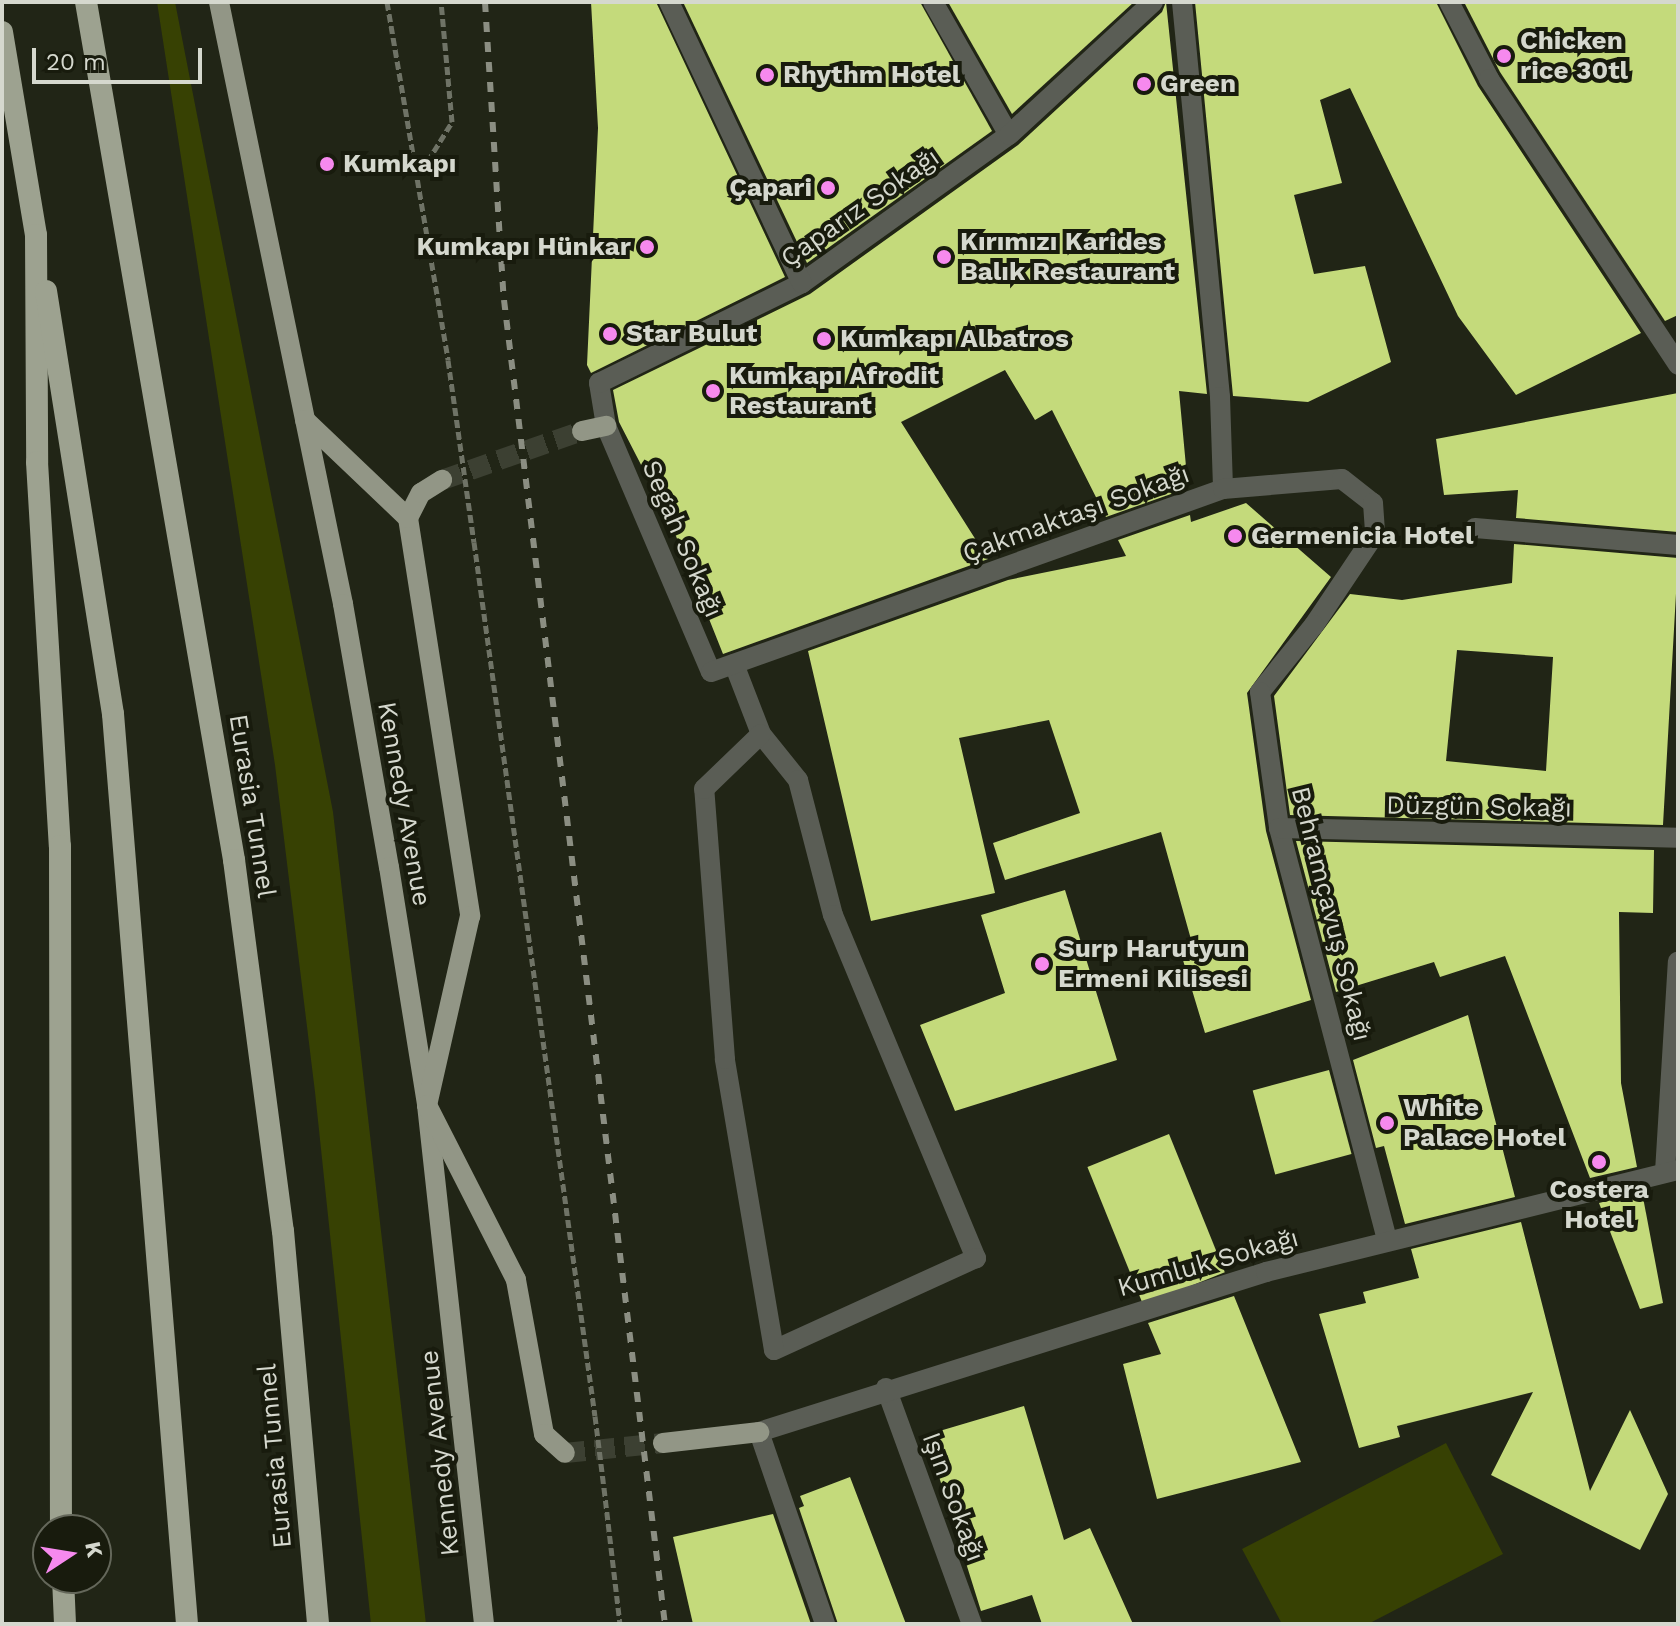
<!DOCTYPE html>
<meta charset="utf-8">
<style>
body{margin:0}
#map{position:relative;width:1680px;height:1626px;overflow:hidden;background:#212516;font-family:"Work Sans",sans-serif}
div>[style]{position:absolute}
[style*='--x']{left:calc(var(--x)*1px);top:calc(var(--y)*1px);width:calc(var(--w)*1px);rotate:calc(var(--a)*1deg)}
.green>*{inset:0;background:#374103}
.building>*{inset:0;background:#c4da7b;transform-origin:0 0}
.primary-tunnel>*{height:20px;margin-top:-10px;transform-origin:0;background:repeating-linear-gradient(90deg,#3c4032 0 20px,transparent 0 30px)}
.path>*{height:5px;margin-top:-2.5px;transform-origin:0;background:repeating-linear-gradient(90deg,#6f7366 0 8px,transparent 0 12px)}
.pedestrian>*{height:20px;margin:-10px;padding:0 10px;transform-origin:10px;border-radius:10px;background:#5a5d55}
.minor>*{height:20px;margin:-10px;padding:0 10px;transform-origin:10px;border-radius:10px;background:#5a5d55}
.tertiary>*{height:20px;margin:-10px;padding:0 10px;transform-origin:10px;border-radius:10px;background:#5a5d55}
.primary>*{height:20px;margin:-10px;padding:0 10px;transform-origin:10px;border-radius:10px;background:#929686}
.trunk>*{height:22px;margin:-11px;padding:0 11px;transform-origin:11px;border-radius:11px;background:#9da290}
.rail>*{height:6px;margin-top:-3px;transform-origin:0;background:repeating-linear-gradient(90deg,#8b8e82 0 10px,transparent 0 20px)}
.path-bridge>*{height:5px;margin-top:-2.5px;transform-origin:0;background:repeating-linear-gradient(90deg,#6f7366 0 8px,transparent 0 12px)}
.dots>*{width:22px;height:22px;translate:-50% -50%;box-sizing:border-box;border:4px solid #181b0d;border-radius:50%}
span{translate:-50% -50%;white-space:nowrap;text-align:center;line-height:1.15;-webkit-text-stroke:8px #181b0d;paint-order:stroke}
.poi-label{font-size:26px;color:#d5d8ce;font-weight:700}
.left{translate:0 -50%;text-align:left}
.right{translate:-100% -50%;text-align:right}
.street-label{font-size:26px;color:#d5d8ce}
.frame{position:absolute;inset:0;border:4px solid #d5d8ce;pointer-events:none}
.north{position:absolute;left:32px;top:1514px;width:80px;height:80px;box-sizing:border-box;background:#181b0d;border:2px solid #64675a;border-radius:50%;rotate:78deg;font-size:22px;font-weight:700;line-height:32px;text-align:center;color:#d5d8ce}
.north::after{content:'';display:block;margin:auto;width:28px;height:36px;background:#f689ee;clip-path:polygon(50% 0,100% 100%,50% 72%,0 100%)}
.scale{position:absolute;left:32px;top:48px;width:170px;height:36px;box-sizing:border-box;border:4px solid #d5d8ce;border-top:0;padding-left:10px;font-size:24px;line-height:28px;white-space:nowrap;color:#d5d8ce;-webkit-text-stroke:6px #181b0d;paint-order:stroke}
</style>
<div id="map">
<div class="green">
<div style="clip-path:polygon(157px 2px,175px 2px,333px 812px,426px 1624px,371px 1624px,315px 1092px,275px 765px)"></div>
<div style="clip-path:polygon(1446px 1443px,1503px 1554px,1368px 1624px,1282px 1624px,1242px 1549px)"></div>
</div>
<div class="building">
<div style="clip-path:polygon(591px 2px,656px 2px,785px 277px,591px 373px,587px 365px,598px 128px)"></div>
<div style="clip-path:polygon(683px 2px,920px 2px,992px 131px,807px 263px)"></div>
<div style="clip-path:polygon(948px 2px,1134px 2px,1012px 114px)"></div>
<div style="clip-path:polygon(1166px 2px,1207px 394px,1179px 391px,1188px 488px,1106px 517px,1052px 410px,1035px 420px,1005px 370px,901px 422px,988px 559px,723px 654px,670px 521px,619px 422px,613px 390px,810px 294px,1018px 145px,1162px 12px)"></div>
<div style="clip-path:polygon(1195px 2px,1436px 2px,1478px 86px,1641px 333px,1516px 395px,1458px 316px,1350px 88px,1320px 100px,1342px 183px,1294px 195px,1314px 274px,1365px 266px,1391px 362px,1308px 402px,1233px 396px)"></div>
<div style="clip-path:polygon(1464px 2px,1678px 2px,1678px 315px,1665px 321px,1500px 72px)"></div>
<div style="clip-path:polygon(1678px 393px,1678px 532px,1516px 518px,1518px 490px,1444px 495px,1436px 439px)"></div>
<div style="clip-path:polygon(1246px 503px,1331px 577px,1247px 693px,1266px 831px,1311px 1000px,1205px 1033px,1179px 947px,1192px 943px,1161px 832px,1005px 880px,993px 843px,1080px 813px,1049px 720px,959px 738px,995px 893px,871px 921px,808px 651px,1008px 580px,1126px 556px,1118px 540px,1190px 515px,1191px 522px)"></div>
<div style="clip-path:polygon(evenodd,1514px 544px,1678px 558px,1663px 825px,1290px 815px,1274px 696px,1350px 594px,1402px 600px,1512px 583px,1514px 544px,1457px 650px,1553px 657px,1546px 771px,1446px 761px,1457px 650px)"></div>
<div style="clip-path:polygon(1296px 841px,1654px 850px,1653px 913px,1619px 912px,1621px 1083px,1637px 1167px,1590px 1178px,1505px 956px,1440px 977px,1434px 962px,1336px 992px)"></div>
<div style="clip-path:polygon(1065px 890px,1117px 1060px,955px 1111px,920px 1025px,1005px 993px,981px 915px)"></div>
<div style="clip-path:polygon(1468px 1015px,1515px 1197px,1405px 1224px,1384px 1146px,1376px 1148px,1353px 1060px)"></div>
<div style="left:1329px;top:1070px;width:87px;height:79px;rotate:75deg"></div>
<div style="left:1169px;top:1134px;width:149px;height:88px;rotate:68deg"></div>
<div style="clip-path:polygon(1642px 1192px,1663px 1303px,1640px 1309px,1599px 1203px)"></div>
<div style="clip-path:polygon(1521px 1222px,1590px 1491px,1630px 1410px,1668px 1494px,1640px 1550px,1491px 1475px,1533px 1392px,1397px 1426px,1400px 1437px,1359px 1448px,1319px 1314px,1366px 1303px,1363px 1292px,1419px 1278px,1411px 1249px)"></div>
<div style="clip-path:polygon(1234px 1296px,1301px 1462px,1157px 1499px,1123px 1364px,1161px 1354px,1148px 1323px)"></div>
<div style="clip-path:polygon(1024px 1406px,1064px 1540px,1090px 1528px,1133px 1624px,1042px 1624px,1032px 1595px,981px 1611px,926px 1435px)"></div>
<div style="clip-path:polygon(850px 1477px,906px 1624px,838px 1624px,799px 1508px,804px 1506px,800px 1496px)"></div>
<div style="clip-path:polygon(773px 1514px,811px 1624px,693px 1624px,673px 1537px)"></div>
</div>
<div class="primary-tunnel">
<div style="--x:442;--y:480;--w:148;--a:-19.3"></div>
<div style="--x:565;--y:1453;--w:99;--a:-5.8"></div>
</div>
<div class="path">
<div style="--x:387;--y:2;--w:363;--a:80.3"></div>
<div style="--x:421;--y:172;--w:59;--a:-58.2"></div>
<div style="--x:452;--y:122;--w:121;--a:-95.2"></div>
<div style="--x:474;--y:542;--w:882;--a:82.12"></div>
<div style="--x:604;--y:1488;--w:137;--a:83.3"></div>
</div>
<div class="pedestrian">
<div style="--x:933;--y:2;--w:153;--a:60.3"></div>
<div style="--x:1182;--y:2;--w:397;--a:84.5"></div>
<div style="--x:1220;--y:397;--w:92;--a:88.1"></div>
<div style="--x:1449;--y:2;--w:87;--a:62.5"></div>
<div style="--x:606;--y:426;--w:44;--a:-99.2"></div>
<div style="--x:599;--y:383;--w:226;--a:-26.2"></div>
<div style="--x:802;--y:283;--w:254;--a:-35.6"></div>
<div style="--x:1009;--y:135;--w:196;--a:-42.7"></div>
</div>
<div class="minor">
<div style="--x:669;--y:2;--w:311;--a:64.7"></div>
<div style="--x:1489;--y:79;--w:343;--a:56.5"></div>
<div style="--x:1475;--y:528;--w:204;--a:4.8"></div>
<div style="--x:734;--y:664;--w:75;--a:68.9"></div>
<div style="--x:761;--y:734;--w:59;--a:51.2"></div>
<div style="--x:798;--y:780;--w:139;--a:75.5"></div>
<div style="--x:833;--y:915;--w:372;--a:67.4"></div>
<div style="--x:976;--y:1258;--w:222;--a:155.5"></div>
<div style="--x:774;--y:1350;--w:295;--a:-99.6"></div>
<div style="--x:725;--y:1059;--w:271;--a:-94.4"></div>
<div style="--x:704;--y:789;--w:79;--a:-44"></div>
<div style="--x:1279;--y:828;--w:426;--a:75.3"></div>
<div style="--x:1665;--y:1172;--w:211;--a:-86.5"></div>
<div style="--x:886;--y:1388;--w:251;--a:70"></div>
<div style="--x:759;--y:1432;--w:203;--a:71"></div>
</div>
<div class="tertiary">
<div style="--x:606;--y:426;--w:267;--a:66.9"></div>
<div style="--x:711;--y:672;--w:544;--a:-19.67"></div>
<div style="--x:1223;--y:489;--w:119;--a:-4.8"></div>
<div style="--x:1342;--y:479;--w:39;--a:38"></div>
<div style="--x:1373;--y:503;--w:31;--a:86"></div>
<div style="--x:1375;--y:534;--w:110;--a:123.8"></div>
<div style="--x:1314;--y:625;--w:86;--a:128.9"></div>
<div style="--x:1260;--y:692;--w:137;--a:82"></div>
<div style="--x:1279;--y:828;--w:399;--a:1.4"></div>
<div style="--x:759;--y:1432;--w:532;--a:-17.51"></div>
<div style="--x:1266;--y:1272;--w:424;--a:-13.9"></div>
</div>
<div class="primary">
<div style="--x:219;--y:2;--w:615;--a:78.36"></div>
<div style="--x:343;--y:604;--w:267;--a:80.1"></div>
<div style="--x:389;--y:867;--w:241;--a:80.9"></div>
<div style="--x:427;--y:1105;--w:522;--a:83.73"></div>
<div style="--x:305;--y:420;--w:142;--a:43.6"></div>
<div style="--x:408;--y:518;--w:403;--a:81.1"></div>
<div style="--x:470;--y:916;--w:194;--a:102.8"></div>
<div style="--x:427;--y:1105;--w:196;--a:63"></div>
<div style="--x:516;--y:1280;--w:157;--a:79.7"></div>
<div style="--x:544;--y:1434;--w:28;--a:42"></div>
<div style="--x:582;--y:431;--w:25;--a:-12"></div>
<div style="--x:408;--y:518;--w:28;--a:-63"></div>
<div style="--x:421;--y:493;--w:25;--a:-32"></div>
<div style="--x:663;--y:1443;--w:97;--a:-6.5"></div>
</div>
<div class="trunk">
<div style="--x:86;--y:2;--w:871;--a:80.21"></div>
<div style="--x:234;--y:860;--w:374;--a:82.5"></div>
<div style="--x:283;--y:1231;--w:395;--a:84.9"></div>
<div style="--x:2;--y:32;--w:206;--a:80.5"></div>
<div style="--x:36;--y:235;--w:227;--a:89.7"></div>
<div style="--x:37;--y:462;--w:385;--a:86.6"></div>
<div style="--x:60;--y:846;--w:684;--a:89.92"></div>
<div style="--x:46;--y:291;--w:428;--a:81"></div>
<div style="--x:113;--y:714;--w:913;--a:85.35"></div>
<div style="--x:63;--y:1578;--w:46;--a:87.5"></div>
</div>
<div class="rail">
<div style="--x:485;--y:2;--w:299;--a:86.4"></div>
<div style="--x:504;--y:300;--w:1334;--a:83.07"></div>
</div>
<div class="path-bridge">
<div style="--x:448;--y:360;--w:184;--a:81.9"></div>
<div style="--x:595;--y:1416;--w:73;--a:82.9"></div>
</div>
<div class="dots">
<div style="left:1504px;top:56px;background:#f689ee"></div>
<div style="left:767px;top:75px;background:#f689ee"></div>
<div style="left:1144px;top:84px;background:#f689ee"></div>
<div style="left:327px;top:164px;background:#f689ee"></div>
<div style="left:828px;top:188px;background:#f689ee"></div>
<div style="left:647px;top:247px;background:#f689ee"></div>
<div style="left:944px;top:257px;background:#f689ee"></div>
<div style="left:610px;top:334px;background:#f689ee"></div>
<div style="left:824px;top:339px;background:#f689ee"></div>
<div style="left:713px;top:391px;background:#f689ee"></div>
<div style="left:1235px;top:536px;background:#f689ee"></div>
<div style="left:1042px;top:964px;background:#f689ee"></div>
<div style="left:1387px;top:1123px;background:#f689ee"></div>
<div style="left:1599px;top:1162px;background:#f689ee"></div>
</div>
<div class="poi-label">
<span class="left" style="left:1520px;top:56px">Chicken<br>rice 30tl</span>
<span class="left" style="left:783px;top:75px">Rhythm Hotel</span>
<span class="left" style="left:1160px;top:84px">Green</span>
<span class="left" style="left:343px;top:164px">Kumkapı</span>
<span class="right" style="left:812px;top:188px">Çapari</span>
<span class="left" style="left:960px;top:257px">Kırımızı Karides<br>Balık Restaurant</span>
<span class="right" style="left:631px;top:247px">Kumkapı Hünkar</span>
<span class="left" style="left:626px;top:334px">Star Bulut</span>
<span class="left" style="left:840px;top:339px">Kumkapı Albatros</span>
<span class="left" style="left:729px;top:391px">Kumkapı Afrodit<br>Restaurant</span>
<span class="left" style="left:1251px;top:536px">Germenicia Hotel</span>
<span class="left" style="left:1058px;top:964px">Surp Harutyun<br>Ermeni Kilisesi</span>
<span class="left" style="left:1403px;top:1123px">White<br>Palace Hotel</span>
<span style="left:1599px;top:1205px">Costera<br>Hotel</span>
</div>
<div class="street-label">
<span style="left:860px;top:208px;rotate:-35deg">Çaparız Sokağı</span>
<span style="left:1076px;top:514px;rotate:-20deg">Çakmaktaşı Sokağı</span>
<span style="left:682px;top:539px;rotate:67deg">Segah Sokağı</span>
<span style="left:404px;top:804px;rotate:80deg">Kennedy Avenue</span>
<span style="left:252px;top:806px;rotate:81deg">Eurasia Tunnel</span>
<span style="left:1479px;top:807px;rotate:1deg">Düzgün Sokağı</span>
<span style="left:1331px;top:914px;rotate:76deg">Behramçavuş Sokağı</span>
<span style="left:1208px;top:1263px;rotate:-16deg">Kumluk Sokağı</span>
<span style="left:440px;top:1453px;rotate:-96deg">Kennedy Avenue</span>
<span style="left:275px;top:1456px;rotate:-95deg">Eurasia Tunnel</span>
<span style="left:953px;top:1497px;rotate:70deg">Işın Sokağı</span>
</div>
<div class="frame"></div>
<div class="north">K</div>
<div class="scale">20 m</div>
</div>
